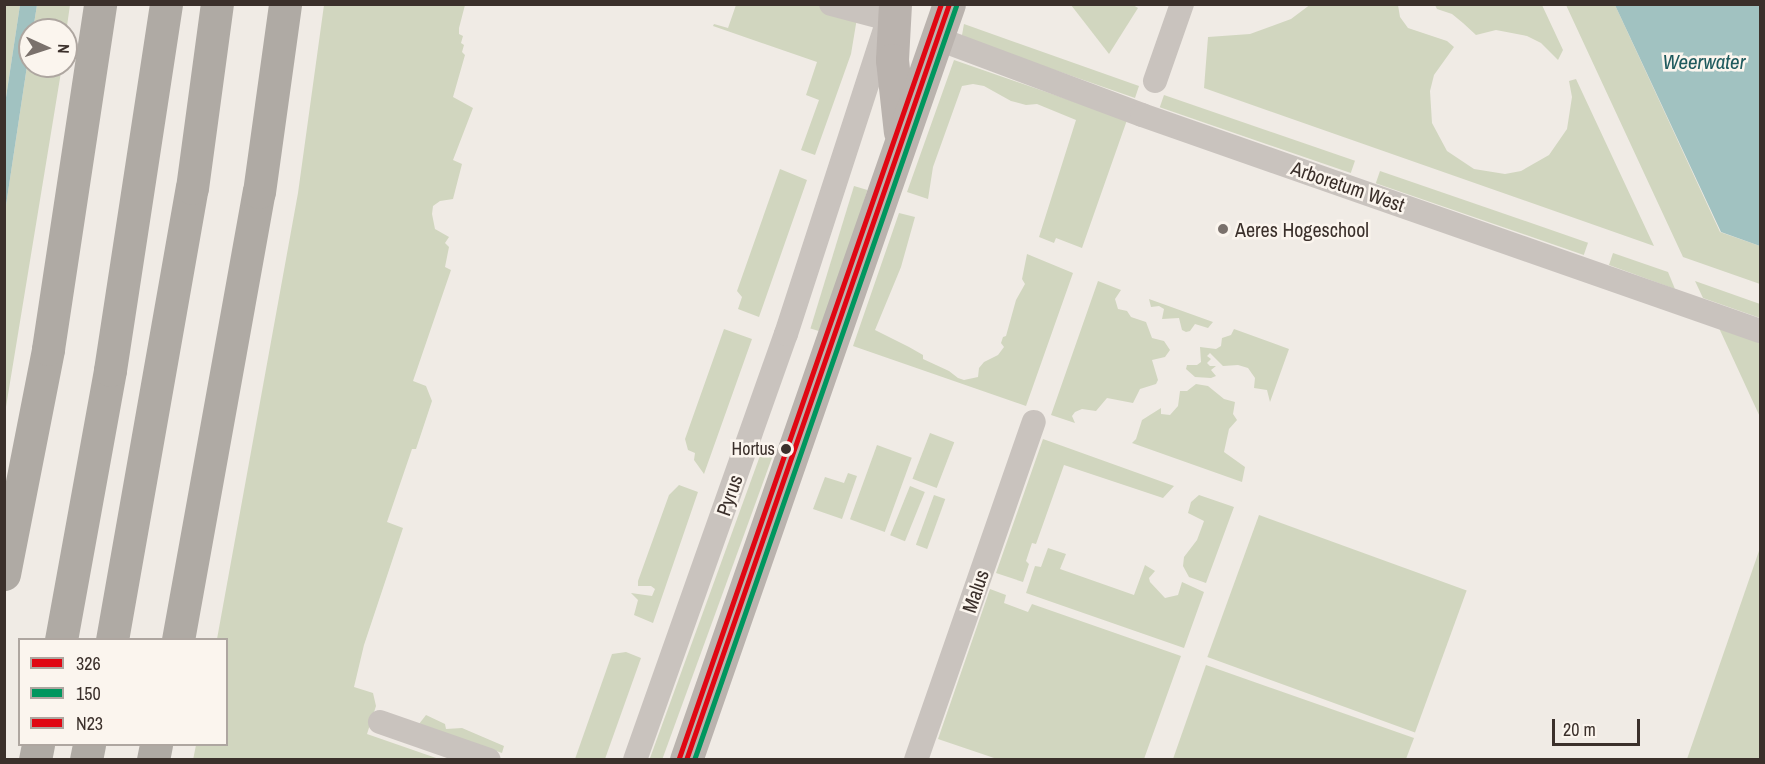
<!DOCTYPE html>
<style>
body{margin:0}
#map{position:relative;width:1765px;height:764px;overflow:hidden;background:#f0ebe5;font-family:"Archivo Narrow",sans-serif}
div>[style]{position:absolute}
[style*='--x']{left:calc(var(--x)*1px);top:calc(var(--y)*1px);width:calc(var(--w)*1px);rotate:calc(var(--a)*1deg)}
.green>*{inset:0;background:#d1d6bf;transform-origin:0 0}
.water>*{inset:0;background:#a1c2c1}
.street>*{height:24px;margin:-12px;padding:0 12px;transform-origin:12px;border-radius:12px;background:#c9c3be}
.secondary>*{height:33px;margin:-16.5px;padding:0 16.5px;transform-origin:16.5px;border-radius:16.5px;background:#bab3ae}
.highway>*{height:33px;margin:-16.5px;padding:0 16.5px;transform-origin:16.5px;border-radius:16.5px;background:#afaaa4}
.bus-1>*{height:4.5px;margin:-2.25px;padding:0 2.25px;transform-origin:2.25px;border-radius:2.25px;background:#e00713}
.bus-2>*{height:4.5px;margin:-2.25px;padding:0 2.25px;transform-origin:2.25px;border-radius:2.25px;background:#00965e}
.bus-3>*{height:4.5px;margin:-2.25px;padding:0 2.25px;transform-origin:2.25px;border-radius:2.25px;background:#e00713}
.dots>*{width:16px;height:16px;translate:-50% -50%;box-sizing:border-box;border:3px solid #fbf5ee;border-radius:50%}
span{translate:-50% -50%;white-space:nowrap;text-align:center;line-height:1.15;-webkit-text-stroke:5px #fbf5ee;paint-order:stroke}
.bus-label{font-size:18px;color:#3b302b}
.right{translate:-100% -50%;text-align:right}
.street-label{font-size:20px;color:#3b302b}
.poi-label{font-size:20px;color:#3b302b}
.left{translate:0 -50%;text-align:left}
.water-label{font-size:21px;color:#1f5a5e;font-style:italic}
.frame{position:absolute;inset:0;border:6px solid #3b302b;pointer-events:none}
.legend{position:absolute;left:18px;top:638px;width:210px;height:108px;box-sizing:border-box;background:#fbf5ee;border:2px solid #aea6a0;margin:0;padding:8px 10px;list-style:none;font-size:18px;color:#3b302b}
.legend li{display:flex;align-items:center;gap:12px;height:30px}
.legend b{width:30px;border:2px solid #aea6a0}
.north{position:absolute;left:18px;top:18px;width:60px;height:60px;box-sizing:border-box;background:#fbf5ee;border:2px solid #aea6a0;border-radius:50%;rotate:93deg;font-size:16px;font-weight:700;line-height:24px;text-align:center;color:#3b302b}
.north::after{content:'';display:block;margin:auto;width:21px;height:27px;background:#7a716c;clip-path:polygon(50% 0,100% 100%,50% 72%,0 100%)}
.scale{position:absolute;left:1552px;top:719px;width:88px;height:27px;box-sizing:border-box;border:3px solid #3b302b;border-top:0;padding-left:8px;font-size:18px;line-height:21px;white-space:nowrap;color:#3b302b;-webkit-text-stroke:4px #fbf5ee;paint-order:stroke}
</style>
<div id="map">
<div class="green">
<div style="clip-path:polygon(1311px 4px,1398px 5px,1400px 17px,1408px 28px,1447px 41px,1454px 47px,1434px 75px,1430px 91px,1432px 123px,1447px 151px,1474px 169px,1505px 174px,1521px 171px,1549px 155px,1567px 129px,1572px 97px,1569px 81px,1576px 79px,1654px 246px,1204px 88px,1208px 37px,1250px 34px,1291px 19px)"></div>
<div style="clip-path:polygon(5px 5px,20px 5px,5px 104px)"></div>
<div style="clip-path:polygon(37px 5px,70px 5px,66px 33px,66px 30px,33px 30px)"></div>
<div style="clip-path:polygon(324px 5px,465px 5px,459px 28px,459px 34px,463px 36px,461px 43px,464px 45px,462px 52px,465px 55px,453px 97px,473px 108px,453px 160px,462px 164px,453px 199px,440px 201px,433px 206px,432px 214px,435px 229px,449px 237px,445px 243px,449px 247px,445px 267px,451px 270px,413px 381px,426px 386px,432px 401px,416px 449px,412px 449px,387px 522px,403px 528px,364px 645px,354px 687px,373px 693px,376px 706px,367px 734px,439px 759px,193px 760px,196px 745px,226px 744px,226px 640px,217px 639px,298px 193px)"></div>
<div style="clip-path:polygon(736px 5px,820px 5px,857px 18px,851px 54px,815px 155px,801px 150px,819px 100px,806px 95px,817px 62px,713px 26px,714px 24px,728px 28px)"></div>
<div style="clip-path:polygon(1071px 5px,1133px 5px,1138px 8px,1109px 54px)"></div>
<div style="clip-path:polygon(1435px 5px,1542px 5px,1563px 50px,1558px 60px,1541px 43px,1527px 36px,1496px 30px,1476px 35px,1463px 23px,1452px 14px,1437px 9px)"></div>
<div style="clip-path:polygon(1566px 5px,1615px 5px,1720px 232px,1760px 246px,1760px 284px,1683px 257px)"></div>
<div style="clip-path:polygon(964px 24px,1139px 86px,1135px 98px,974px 42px,962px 35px)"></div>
<div style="clip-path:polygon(30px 46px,30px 66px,62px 66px,5px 413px,5px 212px)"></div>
<div style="clip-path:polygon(954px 60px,1127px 120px,1082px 248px,1056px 238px,1054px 243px,1039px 237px,1076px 120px,1037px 104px,1026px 105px,1011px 101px,984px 86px,973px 84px,962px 86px,933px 167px,928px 199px,907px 192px)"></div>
<div style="left:1164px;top:95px;width:202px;height:13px;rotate:19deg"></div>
<div style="clip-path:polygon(780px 169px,807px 180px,759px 317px,738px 309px,742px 297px,737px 291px)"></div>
<div style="left:1380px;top:171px;width:220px;height:13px;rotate:19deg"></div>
<div style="left:854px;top:186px;width:14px;height:149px;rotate:17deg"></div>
<div style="clip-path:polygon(899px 213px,915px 217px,901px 267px,875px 330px,909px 347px,923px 355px,923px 359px,949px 371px,958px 378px,964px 380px,978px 377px,979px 368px,984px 362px,998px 355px,1004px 347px,1001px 343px,1003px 337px,1006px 336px,1016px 300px,1025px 284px,1022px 279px,1027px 254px,1073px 273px,1026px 406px,853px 346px)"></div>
<div style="clip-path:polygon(1613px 253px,1668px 272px,1675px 289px,1609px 265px)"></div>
<div style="clip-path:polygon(1098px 281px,1121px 290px,1115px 299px,1118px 309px,1127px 311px,1131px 317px,1146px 322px,1152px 338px,1164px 341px,1170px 350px,1165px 357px,1152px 360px,1158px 380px,1156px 384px,1140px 389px,1133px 403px,1107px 398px,1096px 411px,1082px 409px,1075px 412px,1072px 416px,1075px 423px,1051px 415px)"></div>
<div style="clip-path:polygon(1695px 281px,1760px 304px,1760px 318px,1703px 298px)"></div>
<div style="clip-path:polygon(1149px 299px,1213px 322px,1208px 328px,1195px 324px,1190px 331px,1186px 332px,1182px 330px,1179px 318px,1162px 319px,1164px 309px,1159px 306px,1151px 307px)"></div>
<div style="clip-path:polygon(1719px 328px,1760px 343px,1760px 417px)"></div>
<div style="clip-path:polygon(724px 329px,752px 339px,704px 474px,694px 460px,695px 453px,688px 450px,685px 439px)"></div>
<div style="clip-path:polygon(1234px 329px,1289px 349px,1270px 402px,1267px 390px,1254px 388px,1255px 378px,1248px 368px,1238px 365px,1223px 366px,1210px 353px,1207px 356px,1211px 359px,1207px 363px,1210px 366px,1216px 366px,1211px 370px,1216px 376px,1211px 378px,1195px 377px,1186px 369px,1187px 365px,1197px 365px,1201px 362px,1200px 347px,1216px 349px,1221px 346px,1222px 338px,1231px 335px)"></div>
<div style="clip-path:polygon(1196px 384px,1208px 386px,1224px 399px,1235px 402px,1233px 414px,1237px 420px,1229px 429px,1224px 452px,1245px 467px,1242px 482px,1132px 443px,1136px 439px,1142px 420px,1161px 408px,1161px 414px,1170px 415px,1178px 406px,1180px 391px,1187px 391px)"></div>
<div style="left:930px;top:433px;width:26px;height:49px;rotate:21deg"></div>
<div style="clip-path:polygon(1043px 439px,1174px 486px,1163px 498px,1064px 465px,1036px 544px,1032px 543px,1026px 561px,1029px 564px,1023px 582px,996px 573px)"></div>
<div style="left:877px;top:445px;width:37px;height:79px;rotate:20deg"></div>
<div style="left:761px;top:453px;width:12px;height:325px;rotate:20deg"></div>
<div style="clip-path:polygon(848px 473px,857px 476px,842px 519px,813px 509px,825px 477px,844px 483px)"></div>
<div style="clip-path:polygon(679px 485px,698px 492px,653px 623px,634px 615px,638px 600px,631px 593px,652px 596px,655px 589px,651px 586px,638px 586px,638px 581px,669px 495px)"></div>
<div style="left:910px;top:486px;width:16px;height:53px;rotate:22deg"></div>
<div style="left:934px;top:495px;width:12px;height:53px;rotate:20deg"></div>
<div style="clip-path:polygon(1199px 495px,1234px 507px,1206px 583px,1189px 577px,1183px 566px,1184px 557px,1197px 540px,1204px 521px,1188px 513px,1191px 502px)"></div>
<div style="left:1259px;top:515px;width:221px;height:151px;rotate:20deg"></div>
<div style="clip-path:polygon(1048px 548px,1066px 554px,1060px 569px,1134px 595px,1145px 565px,1155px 571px,1149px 578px,1150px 582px,1165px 598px,1178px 595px,1182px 582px,1204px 592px,1184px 648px,1026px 593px,1035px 566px,1041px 567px)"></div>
<div style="clip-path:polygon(1760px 548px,1760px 759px,1687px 759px)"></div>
<div style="clip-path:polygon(990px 589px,1006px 595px,1004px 603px,1028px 612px,1032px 604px,1181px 656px,1144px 759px,997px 759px,938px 739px)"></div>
<div style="clip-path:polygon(626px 652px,641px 658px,605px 759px,575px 759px,612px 654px)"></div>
<div style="clip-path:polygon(1206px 665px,1414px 738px,1406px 759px,1173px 759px)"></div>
<div style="clip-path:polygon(426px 715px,445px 724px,446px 729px,462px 728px,504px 746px,502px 753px,419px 724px)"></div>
</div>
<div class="water">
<div style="clip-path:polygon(20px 5px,37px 5px,33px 30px,30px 30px,30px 46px,5px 212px,5px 104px)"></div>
<div style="clip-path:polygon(1615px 5px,1760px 5px,1760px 246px,1721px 232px)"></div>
</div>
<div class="street">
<div style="--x:831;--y:4;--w:59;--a:14.7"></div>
<div style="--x:936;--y:38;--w:220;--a:20.5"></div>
<div style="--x:1142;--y:115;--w:655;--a:19.27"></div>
<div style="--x:1155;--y:81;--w:82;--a:-70.7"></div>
<div style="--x:380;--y:722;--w:115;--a:19.2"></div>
<div style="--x:635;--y:760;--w:452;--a:-70.5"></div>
<div style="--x:786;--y:334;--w:323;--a:-72"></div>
<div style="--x:916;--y:760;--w:358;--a:-70.8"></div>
</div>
<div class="secondary">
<div style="--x:895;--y:4;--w:56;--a:93.1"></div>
<div style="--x:892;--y:60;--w:72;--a:83.7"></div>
<div style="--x:686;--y:760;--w:800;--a:-70.82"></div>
</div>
<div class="highway">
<div style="--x:4;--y:574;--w:229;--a:-78.9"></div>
<div style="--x:48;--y:349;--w:349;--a:-81.4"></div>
<div style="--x:61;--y:640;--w:274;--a:-79.7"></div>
<div style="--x:110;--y:370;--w:370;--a:-81.3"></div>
<div style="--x:112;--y:640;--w:459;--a:-80"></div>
<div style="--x:192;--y:188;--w:186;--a:-82.3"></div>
<div style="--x:178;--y:640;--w:455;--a:-79.8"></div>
<div style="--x:259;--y:192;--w:190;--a:-82.1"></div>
<div style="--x:35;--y:760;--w:16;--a:-79"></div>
<div style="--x:86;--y:760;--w:16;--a:-79"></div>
<div style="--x:153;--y:760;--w:16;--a:-79"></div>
</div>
<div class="bus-1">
<div style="--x:686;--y:760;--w:800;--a:-70.82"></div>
</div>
<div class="bus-2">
<div style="--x:694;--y:760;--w:798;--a:-70.84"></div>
</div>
<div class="bus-3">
<div style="--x:679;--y:758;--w:798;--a:-70.84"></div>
</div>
<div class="dots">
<div style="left:1223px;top:229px;background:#7a716c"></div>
<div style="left:786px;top:449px;background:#3b302b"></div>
</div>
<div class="bus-label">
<span class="right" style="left:775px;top:449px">Hortus</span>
</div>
<div class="street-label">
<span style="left:1348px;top:186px;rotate:19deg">Arboretum West</span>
<span style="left:729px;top:495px;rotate:-71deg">Pyrus</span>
<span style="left:975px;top:591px;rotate:-71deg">Malus</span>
</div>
<div class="poi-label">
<span class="left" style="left:1235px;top:229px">Aeres Hogeschool</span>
</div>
<div class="water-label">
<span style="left:1704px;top:62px">Weerwater</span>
</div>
<div class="frame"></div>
<ul class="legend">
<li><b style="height:8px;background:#e00713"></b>326</li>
<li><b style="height:8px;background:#00965e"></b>150</li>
<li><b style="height:8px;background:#e00713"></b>N23</li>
</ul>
<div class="north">N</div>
<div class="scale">20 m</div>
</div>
